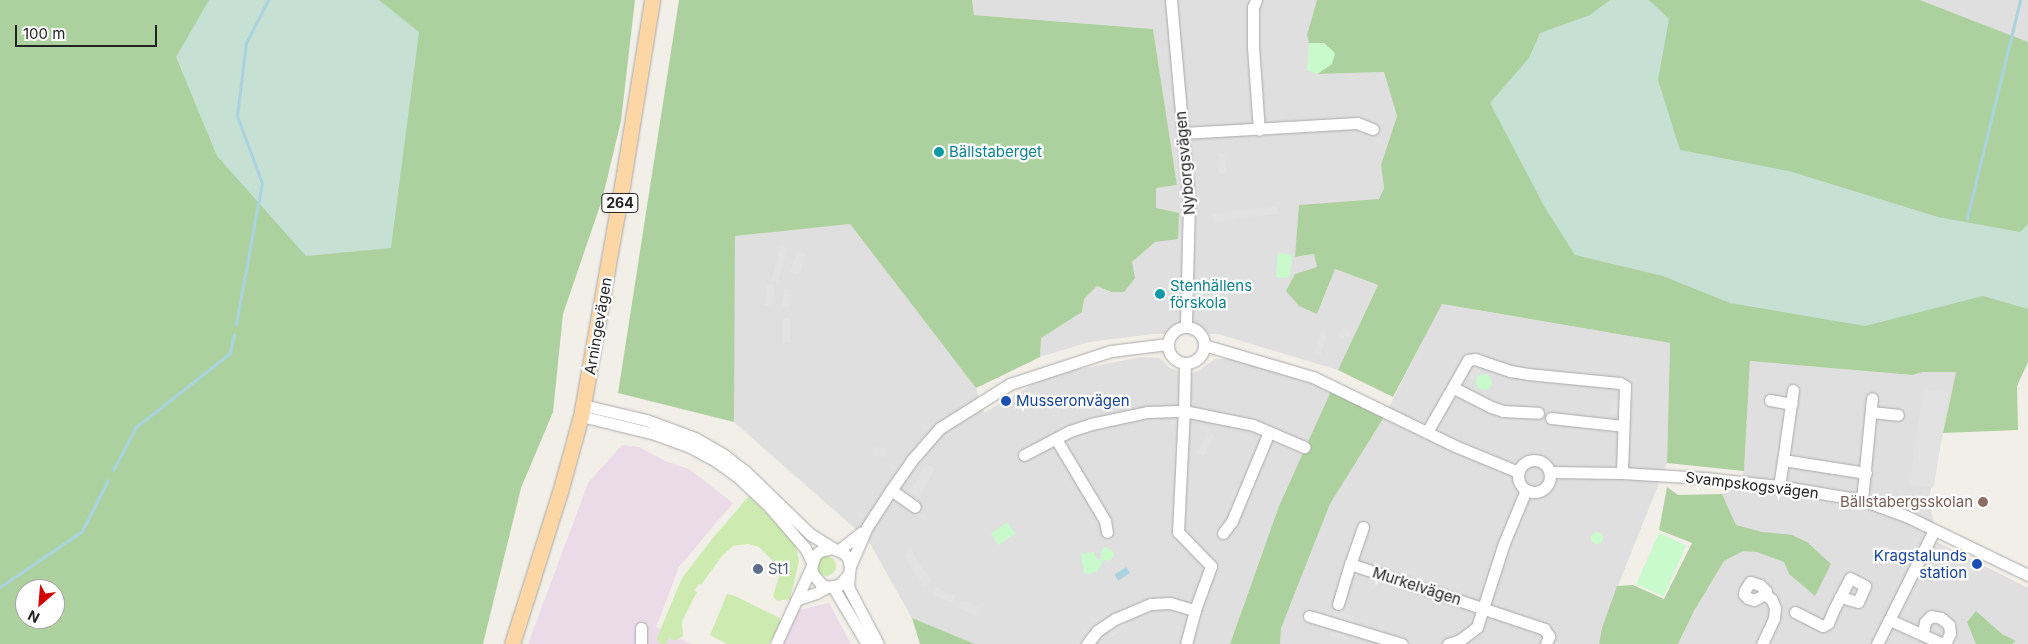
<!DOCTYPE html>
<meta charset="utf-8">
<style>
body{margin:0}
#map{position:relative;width:2028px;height:644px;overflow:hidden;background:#f2efe9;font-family:Inter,sans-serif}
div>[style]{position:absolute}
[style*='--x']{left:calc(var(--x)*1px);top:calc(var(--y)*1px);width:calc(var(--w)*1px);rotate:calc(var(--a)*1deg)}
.residential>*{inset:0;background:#e0dfdf}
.industrial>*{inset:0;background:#ebdbe8}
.grass>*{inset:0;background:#cdebb0}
.round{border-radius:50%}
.forest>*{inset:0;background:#add19e}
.wetland>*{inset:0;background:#c6e0d4}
.park>*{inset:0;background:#c8facc;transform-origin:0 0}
.parking>*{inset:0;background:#e2e2e2;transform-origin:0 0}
.water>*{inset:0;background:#aad3df;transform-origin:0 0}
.stream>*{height:3px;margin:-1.5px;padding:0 1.5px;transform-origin:1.5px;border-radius:1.5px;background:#aad3df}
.roads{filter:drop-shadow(0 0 1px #a9a9a9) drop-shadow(0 0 1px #a9a9a9)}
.minor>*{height:11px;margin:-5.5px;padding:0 5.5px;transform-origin:5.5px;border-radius:5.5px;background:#fff}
.minor>.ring{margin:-5.5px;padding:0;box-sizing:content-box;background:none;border:11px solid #fff;border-radius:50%}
.major>*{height:15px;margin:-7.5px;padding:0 7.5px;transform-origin:7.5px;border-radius:7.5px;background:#fcd6a4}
.dots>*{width:14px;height:14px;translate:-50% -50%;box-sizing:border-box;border:2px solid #fff;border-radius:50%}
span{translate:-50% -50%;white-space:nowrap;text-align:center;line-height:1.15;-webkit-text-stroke:4.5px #fff;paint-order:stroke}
.shield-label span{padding:1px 4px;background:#fff;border:1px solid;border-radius:4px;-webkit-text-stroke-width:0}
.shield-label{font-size:14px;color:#222;font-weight:700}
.culture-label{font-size:15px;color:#0d838f}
.left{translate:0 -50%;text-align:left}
.street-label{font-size:15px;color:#222}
.transit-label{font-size:15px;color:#164399}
.right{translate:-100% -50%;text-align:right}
.education-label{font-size:15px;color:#785e54}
.service-label{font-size:15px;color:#4e5e75}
.north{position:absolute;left:15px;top:579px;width:50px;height:50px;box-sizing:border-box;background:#fff;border:1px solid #a7a7a7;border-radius:50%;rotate:207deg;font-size:14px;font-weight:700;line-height:20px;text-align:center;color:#222}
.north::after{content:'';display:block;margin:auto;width:18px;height:22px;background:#d40000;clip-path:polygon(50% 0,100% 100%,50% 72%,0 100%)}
.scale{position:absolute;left:15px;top:25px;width:142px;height:22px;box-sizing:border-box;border:2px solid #222;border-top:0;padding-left:6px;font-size:15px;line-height:18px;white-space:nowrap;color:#222;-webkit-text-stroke:4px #fff;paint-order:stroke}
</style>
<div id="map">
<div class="residential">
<div style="clip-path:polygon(972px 0,1317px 0,1307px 35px,1324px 43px,1332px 64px,1318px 74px,1384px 72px,1397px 116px,1381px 165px,1384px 188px,1379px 199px,1296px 257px,1314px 254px,1318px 267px,1295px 274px,1317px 314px,1335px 269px,1378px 285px,1338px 370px,1218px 334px,1154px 334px,1089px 342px,1040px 357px,1040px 338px,1082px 312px,1084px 299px,1097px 286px,1110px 292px,1132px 262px,1155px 242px,1156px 188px,1177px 185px,1153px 29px,974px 15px)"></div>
<div style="clip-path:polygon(1920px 0,2028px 0,2028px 42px,2019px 39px)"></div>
<div style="clip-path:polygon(850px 224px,976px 388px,984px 413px,1049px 375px,1141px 357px,1160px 358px,1170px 368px,1188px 374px,1198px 371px,1215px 359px,1233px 359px,1310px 381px,1331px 391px,1279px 506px,1230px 644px,975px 644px,912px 618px,868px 540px,734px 422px,734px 236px)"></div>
<div style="clip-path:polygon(1441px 304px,1670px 343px,1667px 463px,1613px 598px,1599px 644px,1280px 644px,1280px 628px,1330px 504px,1384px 417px)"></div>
<div style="clip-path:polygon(1750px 361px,1912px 375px,1923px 372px,1956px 372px,1929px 499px,1937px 542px,2028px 588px,2028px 644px,1678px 644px,1736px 525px,1722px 494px,1737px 488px,1744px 471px)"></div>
</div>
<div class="industrial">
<div style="clip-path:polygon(622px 445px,639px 447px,665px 461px,689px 469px,733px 503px,679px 567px,656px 627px,692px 644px,528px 644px,588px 483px)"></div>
<div style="clip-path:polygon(829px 603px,851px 644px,781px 644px,799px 610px)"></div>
</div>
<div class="grass">
<div style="clip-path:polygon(749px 496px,795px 542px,799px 561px,790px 599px,777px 601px,773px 596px,779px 576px,778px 566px,759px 547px,748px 544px,733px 546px,722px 556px,701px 585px,699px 584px,695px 590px,697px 592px,682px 621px,683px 636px,675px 641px,669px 638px,666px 644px,659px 643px,657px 638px,682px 578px,712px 539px)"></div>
<div class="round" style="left:816px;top:556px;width:20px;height:20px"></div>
<div style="clip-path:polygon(727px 594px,735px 596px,780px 618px,780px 624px,769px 644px,727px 644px,710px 635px)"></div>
</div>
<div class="forest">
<div style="clip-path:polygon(evenodd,0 0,635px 0,621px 121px,602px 200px,563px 314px,553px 412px,521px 488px,483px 644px,0 644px,0 0,25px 589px,55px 589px,55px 619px,25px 619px,25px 589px)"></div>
<div style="clip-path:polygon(679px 0,972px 0,974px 15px,1153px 29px,1177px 185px,1156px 188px,1156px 208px,1179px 213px,1178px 239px,1155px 242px,1132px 262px,1135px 278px,1124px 292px,1111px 292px,1097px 286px,1084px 299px,1082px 312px,1041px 338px,1040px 357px,976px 388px,850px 224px,735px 236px,734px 422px,618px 393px)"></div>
<div style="clip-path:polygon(1317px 0,1920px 0,2028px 42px,2028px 362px,2017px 386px,2018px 430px,1943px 433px,1956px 372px,1923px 372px,1912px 375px,1750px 361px,1744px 471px,1667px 463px,1670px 343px,1442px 304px,1393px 397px,1338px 370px,1378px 285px,1335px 269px,1317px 314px,1299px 306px,1286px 291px,1295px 274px,1317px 267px,1314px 254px,1295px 257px,1299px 205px,1379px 199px,1384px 188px,1381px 165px,1397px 116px,1384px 72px,1317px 74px,1332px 64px,1324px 43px,1309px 43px,1307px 35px)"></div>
<div style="clip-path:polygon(1331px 391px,1384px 417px,1330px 504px,1281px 628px,1280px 644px,1230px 644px,1279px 506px)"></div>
<div style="clip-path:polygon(1667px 487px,1678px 495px,1722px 494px,1736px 525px,1762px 532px,1792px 535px,1807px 542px,1831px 564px,1815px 596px,1789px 574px,1784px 562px,1757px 552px,1743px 551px,1724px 561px,1694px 611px,1678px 644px,1599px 644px,1602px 628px,1617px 586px,1633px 585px,1664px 599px,1692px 543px,1659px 530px)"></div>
<div style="clip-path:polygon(1976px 611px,2002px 634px,2016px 641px,2012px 644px,1976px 644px,1967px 622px)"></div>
<div style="clip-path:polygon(912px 618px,975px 644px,920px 644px)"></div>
</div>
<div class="wetland">
<div style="clip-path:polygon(209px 0,379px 0,419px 32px,391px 248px,306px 256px,217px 156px,176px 57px)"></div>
<div style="clip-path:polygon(1610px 0,1649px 0,1669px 19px,1658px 80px,1680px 150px,1789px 171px,1938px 217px,2020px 232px,2028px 224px,2028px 309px,1983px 296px,1865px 326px,1730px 303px,1663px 276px,1575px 255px,1544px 206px,1490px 103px,1529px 58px,1540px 33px,1590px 15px)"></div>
</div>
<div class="park">
<div style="clip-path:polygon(1309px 43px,1324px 43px,1335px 53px,1332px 64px,1317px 74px,1307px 70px)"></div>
<div style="clip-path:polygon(1278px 253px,1292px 255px,1290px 275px,1287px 278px,1276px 277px)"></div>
<div class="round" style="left:1476px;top:374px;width:16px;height:16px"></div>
<div style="left:1007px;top:522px;width:14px;height:20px;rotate:54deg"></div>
<div class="round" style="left:1591px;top:532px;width:12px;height:12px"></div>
<div style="left:1659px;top:533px;width:30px;height:56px;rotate:24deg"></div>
<div style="clip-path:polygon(1104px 547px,1112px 550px,1114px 555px,1112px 559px,1108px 561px,1104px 560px,1097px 571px,1090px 574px,1084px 573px,1081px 554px,1094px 552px,1097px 560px,1101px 559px,1101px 552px)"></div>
</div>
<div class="parking">
<div style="left:1219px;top:153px;width:7px;height:20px"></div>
<div style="left:1277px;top:206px;width:8px;height:65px;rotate:83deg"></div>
<div style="left:781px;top:246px;width:7px;height:35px;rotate:16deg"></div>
<div style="left:798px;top:251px;width:9px;height:22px;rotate:21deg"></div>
<div style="left:767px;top:284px;width:8px;height:21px;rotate:7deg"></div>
<div style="clip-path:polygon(785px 289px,791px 290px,789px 308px,782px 306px)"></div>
<div style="left:783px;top:318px;width:7px;height:24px"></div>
<div class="round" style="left:1338.5px;top:327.5px;width:11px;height:11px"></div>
<div style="left:1320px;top:332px;width:7px;height:22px;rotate:16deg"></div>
<div style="left:1474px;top:365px;width:8px;height:14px;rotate:23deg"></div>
<div style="left:1924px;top:389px;width:25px;height:96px;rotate:9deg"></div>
<div style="left:1611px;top:399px;width:9px;height:15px;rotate:6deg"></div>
<div style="left:1208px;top:432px;width:7px;height:23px;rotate:27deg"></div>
<div style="left:873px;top:447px;width:15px;height:8px;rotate:8deg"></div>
<div style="left:926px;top:464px;width:10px;height:35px;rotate:29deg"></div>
<div style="left:1943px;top:549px;width:40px;height:7px;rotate:27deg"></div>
<div style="left:911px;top:550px;width:37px;height:9px;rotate:57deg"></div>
<div style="left:936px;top:587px;width:21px;height:8px;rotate:25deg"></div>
<div style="left:962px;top:599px;width:22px;height:9px;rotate:27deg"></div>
<div style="left:1334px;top:610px;width:22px;height:9px;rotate:16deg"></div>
<div style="left:1122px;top:619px;width:9px;height:18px;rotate:54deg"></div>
<div style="left:1333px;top:628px;width:16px;height:9px;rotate:18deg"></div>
</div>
<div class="water">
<div style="left:1126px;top:567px;width:7px;height:14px;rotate:56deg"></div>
</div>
<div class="stream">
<div style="--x:1967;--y:218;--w:224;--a:-76.3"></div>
<div style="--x:236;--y:324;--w:143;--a:-79.6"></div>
<div style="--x:262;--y:183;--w:72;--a:-110.5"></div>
<div style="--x:237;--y:116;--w:74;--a:-83"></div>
<div style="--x:246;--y:43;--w:48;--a:-62.9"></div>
<div style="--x:113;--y:470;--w:49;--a:-61.9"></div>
<div style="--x:136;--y:427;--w:120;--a:-38.2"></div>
<div style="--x:230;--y:353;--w:19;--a:-78"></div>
<div style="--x:0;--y:587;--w:99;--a:-34.3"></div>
<div style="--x:82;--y:531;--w:57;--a:-63"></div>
</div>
<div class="roads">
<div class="minor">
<div style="--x:1171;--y:0;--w:201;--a:84.9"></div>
<div style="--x:1189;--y:200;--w:127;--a:91.4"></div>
<div style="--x:1256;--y:0;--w:8;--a:113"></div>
<div style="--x:1253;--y:7;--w:40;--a:90"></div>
<div style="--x:1253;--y:47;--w:83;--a:85.9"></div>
<div style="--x:1183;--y:133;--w:174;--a:-3.3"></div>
<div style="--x:1357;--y:123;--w:17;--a:21"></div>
<div class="ring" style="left:1168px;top:327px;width:25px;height:25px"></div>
<div style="--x:1204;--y:345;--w:114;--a:16.4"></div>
<div style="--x:1313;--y:377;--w:158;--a:25.9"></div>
<div style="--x:1455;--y:446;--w:68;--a:22.4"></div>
<div style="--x:1454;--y:388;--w:42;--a:27.2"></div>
<div style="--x:1491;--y:407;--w:13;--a:18"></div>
<div style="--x:1503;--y:411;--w:35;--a:3"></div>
<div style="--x:1793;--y:390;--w:71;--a:98.1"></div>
<div style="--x:1783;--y:460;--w:84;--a:8.9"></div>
<div style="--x:1770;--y:400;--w:22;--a:10"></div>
<div style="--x:583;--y:405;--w:65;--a:13.4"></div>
<div style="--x:646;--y:420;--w:52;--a:20.2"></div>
<div style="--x:695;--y:438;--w:32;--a:30"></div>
<div style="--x:723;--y:454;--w:29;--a:38"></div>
<div style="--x:746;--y:472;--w:89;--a:44.1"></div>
<div style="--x:810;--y:534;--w:26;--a:32"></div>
<div style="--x:1871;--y:412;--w:27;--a:6"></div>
<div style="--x:581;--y:416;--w:76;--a:13.7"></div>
<div style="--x:655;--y:434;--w:35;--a:20"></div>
<div style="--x:688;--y:446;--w:32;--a:28"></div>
<div style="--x:716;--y:461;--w:29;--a:36"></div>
<div style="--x:739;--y:478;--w:38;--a:43"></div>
<div style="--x:767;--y:504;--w:58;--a:49.2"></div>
<div style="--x:805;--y:548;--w:16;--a:63"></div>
<div style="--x:1551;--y:418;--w:72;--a:6.3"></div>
<div style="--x:1427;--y:432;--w:83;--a:-60.3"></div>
<div style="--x:1468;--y:360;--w:7;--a:-8"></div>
<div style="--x:1475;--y:359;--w:37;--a:19"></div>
<div style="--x:1510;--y:371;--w:18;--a:9"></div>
<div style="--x:1528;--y:374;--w:92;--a:5.6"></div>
<div style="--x:1620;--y:383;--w:6;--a:31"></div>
<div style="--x:1625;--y:386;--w:87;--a:92"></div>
<div style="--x:1056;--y:439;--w:96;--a:59.1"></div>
<div style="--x:1105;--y:521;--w:11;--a:80"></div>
<div style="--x:1024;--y:455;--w:52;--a:-27.6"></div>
<div style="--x:1070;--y:431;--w:22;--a:-18"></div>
<div style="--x:1091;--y:424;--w:57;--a:-12.1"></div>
<div style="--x:1147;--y:412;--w:37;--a:-2"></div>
<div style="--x:1184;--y:411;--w:47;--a:-88.8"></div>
<div class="ring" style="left:1518px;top:460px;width:21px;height:21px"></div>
<div style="--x:1550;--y:472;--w:72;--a:0.8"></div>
<div style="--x:1622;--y:473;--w:83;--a:3.4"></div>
<div style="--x:1705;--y:478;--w:74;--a:6.2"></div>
<div style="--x:1779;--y:486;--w:84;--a:9.6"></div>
<div style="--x:1862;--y:500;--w:47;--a:20"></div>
<div style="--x:1906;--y:516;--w:136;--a:25.8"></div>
<div style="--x:1779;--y:486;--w:26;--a:-81"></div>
<div style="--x:891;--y:490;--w:29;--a:35"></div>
<div style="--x:1862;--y:500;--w:102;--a:-84.4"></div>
<div style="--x:1363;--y:527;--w:39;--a:109"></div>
<div style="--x:1350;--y:564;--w:205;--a:18.5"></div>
<div style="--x:1544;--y:629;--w:9;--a:54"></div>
<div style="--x:1549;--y:636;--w:9;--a:111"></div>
<div style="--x:1223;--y:533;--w:15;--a:-53"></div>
<div style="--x:1232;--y:521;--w:96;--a:-67.4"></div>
<div style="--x:839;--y:550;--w:29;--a:-38"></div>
<div style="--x:850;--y:566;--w:43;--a:-66.4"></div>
<div style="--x:867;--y:527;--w:44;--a:-57"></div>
<div style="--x:891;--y:490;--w:35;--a:-55"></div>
<div style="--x:911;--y:461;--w:44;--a:-48.7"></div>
<div style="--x:940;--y:428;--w:83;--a:-32.2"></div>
<div style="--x:1010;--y:384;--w:106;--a:-18.1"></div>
<div style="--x:1111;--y:351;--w:57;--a:-7"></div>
<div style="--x:849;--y:574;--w:15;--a:132"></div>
<div style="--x:839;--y:585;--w:12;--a:171"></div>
<div style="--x:827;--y:587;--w:7;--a:-153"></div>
<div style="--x:821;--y:584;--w:13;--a:-129"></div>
<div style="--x:813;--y:574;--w:6;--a:-108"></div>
<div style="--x:811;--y:568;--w:14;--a:-73"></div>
<div style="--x:815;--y:555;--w:6;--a:-39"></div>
<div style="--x:820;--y:551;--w:12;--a:-14"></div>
<div style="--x:832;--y:548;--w:13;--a:23"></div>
<div style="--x:844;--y:553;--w:6;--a:51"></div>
<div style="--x:848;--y:558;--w:8;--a:76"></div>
<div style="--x:850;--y:566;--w:8;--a:97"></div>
<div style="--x:849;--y:574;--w:13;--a:94"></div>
<div style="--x:848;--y:587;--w:64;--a:62.2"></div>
<div style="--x:833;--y:587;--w:66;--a:59.2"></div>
<div style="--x:798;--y:599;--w:19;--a:-18"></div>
<div style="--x:816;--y:593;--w:13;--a:-29"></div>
<div style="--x:1338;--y:604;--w:42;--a:-73.3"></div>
<div style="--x:1795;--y:612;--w:31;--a:27"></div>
<div style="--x:1823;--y:626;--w:6;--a:-31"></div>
<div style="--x:1828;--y:623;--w:13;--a:-67"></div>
<div style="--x:1833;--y:611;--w:16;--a:-63"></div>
<div style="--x:1840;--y:597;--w:21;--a:-62"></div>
<div style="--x:1850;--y:578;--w:17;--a:28"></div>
<div style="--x:1865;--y:586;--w:17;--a:114"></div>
<div style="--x:1858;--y:602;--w:19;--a:-164"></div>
<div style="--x:1309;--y:616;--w:97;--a:16.8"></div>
<div style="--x:1890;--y:620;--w:58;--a:24.4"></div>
<div style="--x:1923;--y:633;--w:11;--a:-80"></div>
<div style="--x:1925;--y:622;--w:8;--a:-45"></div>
<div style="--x:1931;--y:616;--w:10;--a:11"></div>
<div style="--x:1941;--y:618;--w:11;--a:41"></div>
<div style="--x:1949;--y:625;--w:8;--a:83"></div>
<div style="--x:1950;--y:633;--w:12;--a:114"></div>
<div style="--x:641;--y:644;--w:16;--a:-90"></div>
<div style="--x:776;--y:644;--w:84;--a:-65.3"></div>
<div style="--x:1087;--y:644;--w:16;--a:-52"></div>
<div style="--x:1097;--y:631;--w:22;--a:-34"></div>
<div style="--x:1115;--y:619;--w:39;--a:-23"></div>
<div style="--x:1151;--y:604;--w:19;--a:-3"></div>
<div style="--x:1170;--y:603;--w:26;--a:16"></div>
<div style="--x:1195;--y:610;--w:47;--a:-70"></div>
<div style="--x:1211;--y:566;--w:47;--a:-134.1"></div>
<div style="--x:1178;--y:532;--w:121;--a:-87.2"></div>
<div style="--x:1184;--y:411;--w:70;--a:11.5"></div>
<div style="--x:1253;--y:425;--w:56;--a:23.3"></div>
<div style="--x:1186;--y:644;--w:35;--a:-75"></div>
<div style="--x:1448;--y:644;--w:13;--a:-18"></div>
<div style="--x:1460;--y:640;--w:21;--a:-37"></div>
<div style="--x:1477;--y:627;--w:88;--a:-72.2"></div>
<div style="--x:1504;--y:543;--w:57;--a:-67.5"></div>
<div style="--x:1762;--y:644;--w:29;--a:-65"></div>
<div style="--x:1774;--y:618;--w:10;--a:-84"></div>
<div style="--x:1775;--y:608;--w:9;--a:-111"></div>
<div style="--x:1772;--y:600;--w:9;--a:-139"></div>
<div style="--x:1765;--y:594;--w:3;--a:-72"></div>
<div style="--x:1766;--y:591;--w:8;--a:-135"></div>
<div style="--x:1760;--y:585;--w:10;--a:-163"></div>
<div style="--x:1750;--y:582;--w:9;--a:122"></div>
<div style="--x:1745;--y:590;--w:4;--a:104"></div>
<div style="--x:1744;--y:594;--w:6;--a:45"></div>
<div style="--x:1748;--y:598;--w:6;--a:18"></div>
<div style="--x:1754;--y:600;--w:13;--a:-29"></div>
<div style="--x:1877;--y:644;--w:127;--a:-63.4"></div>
</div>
<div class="major">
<div style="--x:512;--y:644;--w:159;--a:-72.5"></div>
<div style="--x:560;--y:492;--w:79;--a:-74.6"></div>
<div style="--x:581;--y:416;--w:234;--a:-79.9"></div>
<div style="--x:622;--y:186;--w:188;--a:-80.8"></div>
</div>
</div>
<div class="dots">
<div style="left:939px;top:152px;background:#0f9aa8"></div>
<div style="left:1160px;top:294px;background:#0f9aa8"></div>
<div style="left:1006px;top:401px;background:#1a4fb4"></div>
<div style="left:1983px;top:502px;background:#8d6e63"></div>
<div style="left:1977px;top:564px;background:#1a4fb4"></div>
<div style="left:758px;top:569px;background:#5c6f8a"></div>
</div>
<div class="shield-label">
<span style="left:620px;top:203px">264</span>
</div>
<div class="culture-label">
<span class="left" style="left:949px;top:152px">Bällstaberget</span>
<span class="left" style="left:1170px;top:294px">Stenhällens<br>förskola</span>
</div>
<div class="street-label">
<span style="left:1185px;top:163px;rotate:-95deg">Nyborgsvägen</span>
<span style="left:598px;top:326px;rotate:-80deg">Arningevägen</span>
<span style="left:1752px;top:485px;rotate:7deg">Svampskogsvägen</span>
<span style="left:1417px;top:586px;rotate:18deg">Murkelvägen</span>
</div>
<div class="transit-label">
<span class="left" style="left:1016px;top:401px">Musseronvägen</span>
<span class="right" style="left:1967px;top:564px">Kragstalunds<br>station</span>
</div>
<div class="education-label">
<span class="right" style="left:1973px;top:502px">Bällstabergsskolan</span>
</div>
<div class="service-label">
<span class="left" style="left:768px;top:569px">St1</span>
</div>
<div class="north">N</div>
<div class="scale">100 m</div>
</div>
